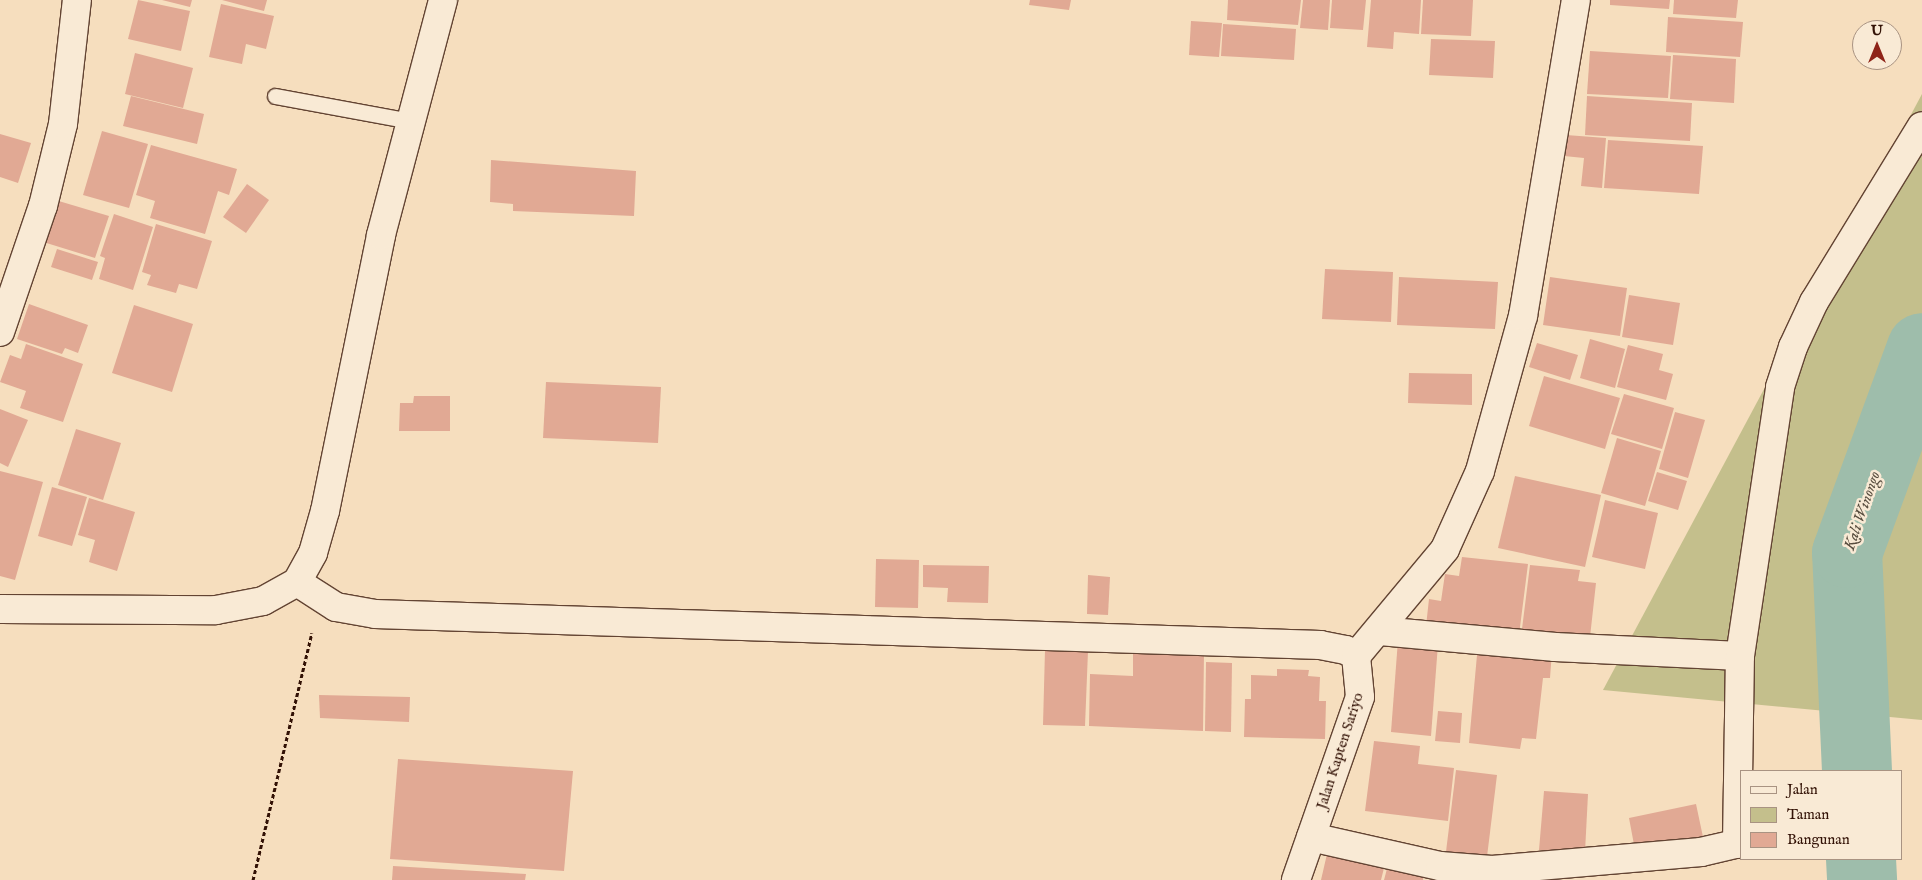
<!DOCTYPE html>
<style>
body{margin:0}
#map{position:relative;width:1922px;height:880px;overflow:hidden;background:#f6debe;font-family:"IM FELL English",serif}
div>[style]{position:absolute}
[style*='--x']{left:calc(var(--x)*1px);top:calc(var(--y)*1px);width:calc(var(--w)*1px);rotate:calc(var(--a)*1deg)}
.green>*{inset:0;background:#c4bf8c}
.river>*{height:70px;margin:-35px;padding:0 35px;transform-origin:35px;border-radius:35px;background:#9ebdab}
.building>*{inset:0;background:#e1a994}
.path>*{height:3px;margin-top:-1.5px;transform-origin:0;background:repeating-linear-gradient(90deg,#321105 0 4px,transparent 0 6.5px)}
.roads{filter:drop-shadow(1px 0 #634433) drop-shadow(-1px 0 #634433) drop-shadow(0 1px #634433) drop-shadow(0 -1px #634433)}
.lane>*{height:15px;margin:-7.5px;padding:0 7.5px;transform-origin:7.5px;border-radius:7.5px;background:#f9ead5}
.street>*{height:28px;margin:-14px;padding:0 14px;transform-origin:14px;border-radius:14px;background:#f9ead5}
span{translate:-50% -50%;white-space:nowrap;text-align:center;line-height:1.15;-webkit-text-stroke:5px #f9ead5;paint-order:stroke}
.street-label{font-size:15px;color:#321105}
.water-label{font-size:16px;color:#584d3f;font-style:italic}
.legend{position:absolute;left:1740px;top:770px;width:162px;height:90px;box-sizing:border-box;background:#f9ead5;border:1px solid #a99382;margin:0;padding:6px 9px;list-style:none;font-size:15px;color:#321105}
.legend li{display:flex;align-items:center;gap:10px;height:25px}
.legend b{width:25px;border:1px solid #a99382}
.north{position:absolute;left:1852px;top:20px;width:50px;height:50px;box-sizing:border-box;background:#f9ead5;border:1px solid #a99382;border-radius:50%;rotate:0deg;font-size:14px;font-weight:700;line-height:20px;text-align:center;color:#321105}
.north::after{content:'';display:block;margin:auto;width:18px;height:22px;background:#8f2418;clip-path:polygon(50% 0,100% 100%,50% 72%,0 100%)}
</style>
<div id="map">
<div class="green">
<div style="clip-path:polygon(1922px 94px,1922px 720px,1603px 690px)"></div>
</div>
<div class="river">
<div style="--x:1857;--y:771;--w:218;--a:-92.6"></div>
<div style="--x:1847;--y:553;--w:218;--a:-69.9"></div>
<div style="--x:1861;--y:859;--w:21;--a:87"></div>
</div>
<div class="building">
<div style="clip-path:polygon(138px 0,190px 11px,181px 51px,128px 39px)"></div>
<div style="clip-path:polygon(162px 0,192px 0,190px 7px)"></div>
<div style="clip-path:polygon(222px 0,267px 0,264px 11px)"></div>
<div style="clip-path:polygon(1030px 0,1071px 0,1069px 10px,1029px 5px)"></div>
<div style="clip-path:polygon(1228px 0,1301px 0,1298px 25px,1227px 20px)"></div>
<div style="clip-path:polygon(1303px 0,1330px 0,1328px 30px,1300px 28px)"></div>
<div style="clip-path:polygon(1332px 0,1366px 0,1363px 30px,1330px 28px)"></div>
<div style="clip-path:polygon(1371px 0,1421px 0,1419px 34px,1394px 32px,1393px 49px,1367px 47px)"></div>
<div style="clip-path:polygon(1423px 0,1473px 0,1471px 36px,1421px 34px)"></div>
<div style="clip-path:polygon(1610px 0,1670px 0,1669px 9px,1610px 5px)"></div>
<div style="clip-path:polygon(1674px 0,1738px 0,1736px 18px,1673px 14px)"></div>
<div style="clip-path:polygon(221px 4px,274px 16px,266px 49px,246px 44px,242px 64px,209px 57px)"></div>
<div style="clip-path:polygon(1668px 17px,1743px 22px,1740px 57px,1666px 52px)"></div>
<div style="clip-path:polygon(1191px 21px,1222px 23px,1219px 57px,1189px 55px)"></div>
<div style="clip-path:polygon(1223px 24px,1296px 29px,1294px 60px,1221px 56px)"></div>
<div style="clip-path:polygon(1431px 39px,1495px 41px,1493px 78px,1429px 75px)"></div>
<div style="clip-path:polygon(1590px 51px,1671px 56px,1668px 98px,1587px 94px)"></div>
<div style="clip-path:polygon(135px 53px,193px 68px,183px 108px,125px 94px)"></div>
<div style="clip-path:polygon(1673px 55px,1736px 59px,1734px 103px,1670px 99px)"></div>
<div style="clip-path:polygon(131px 96px,204px 114px,197px 144px,123px 126px)"></div>
<div style="clip-path:polygon(1587px 96px,1692px 103px,1690px 141px,1585px 135px)"></div>
<div style="clip-path:polygon(102px 131px,148px 144px,129px 208px,83px 195px)"></div>
<div style="clip-path:polygon(0 134px,31px 143px,18px 183px,0 177px)"></div>
<div style="clip-path:polygon(1566px 135px,1606px 138px,1602px 188px,1581px 186px,1584px 158px,1564px 156px)"></div>
<div style="clip-path:polygon(1608px 140px,1703px 146px,1699px 194px,1604px 188px)"></div>
<div style="clip-path:polygon(151px 145px,237px 169px,229px 195px,218px 191px,205px 234px,150px 218px,155px 201px,136px 195px)"></div>
<div style="clip-path:polygon(491px 160px,636px 171px,634px 216px,513px 211px,513px 204px,490px 202px)"></div>
<div style="clip-path:polygon(247px 184px,269px 200px,246px 233px,223px 217px)"></div>
<div style="clip-path:polygon(52px 199px,109px 216px,95px 258px,40px 241px)"></div>
<div style="clip-path:polygon(114px 214px,153px 227px,133px 290px,99px 279px,105px 258px,100px 256px)"></div>
<div style="clip-path:polygon(156px 224px,212px 241px,197px 289px,179px 284px,176px 293px,147px 285px,151px 275px,142px 272px)"></div>
<div style="clip-path:polygon(57px 249px,98px 262px,92px 280px,51px 267px)"></div>
<div style="clip-path:polygon(1325px 269px,1393px 272px,1391px 322px,1322px 319px)"></div>
<div style="clip-path:polygon(1399px 277px,1498px 282px,1495px 329px,1397px 325px)"></div>
<div style="clip-path:polygon(1550px 277px,1627px 288px,1620px 336px,1543px 325px)"></div>
<div style="clip-path:polygon(1629px 295px,1680px 303px,1673px 345px,1622px 337px)"></div>
<div style="clip-path:polygon(29px 304px,88px 325px,78px 353px,65px 348px,62px 354px,17px 339px)"></div>
<div style="clip-path:polygon(134px 305px,193px 324px,172px 392px,112px 373px)"></div>
<div style="clip-path:polygon(1590px 339px,1625px 349px,1615px 388px,1580px 378px)"></div>
<div style="clip-path:polygon(1537px 343px,1578px 355px,1570px 380px,1529px 367px)"></div>
<div style="clip-path:polygon(26px 344px,83px 364px,63px 422px,20px 408px,26px 391px,0 382px,10px 355px,21px 359px)"></div>
<div style="clip-path:polygon(1628px 345px,1663px 354px,1659px 370px,1673px 374px,1666px 400px,1617px 387px)"></div>
<div style="clip-path:polygon(1409px 373px,1472px 374px,1472px 405px,1408px 403px)"></div>
<div style="clip-path:polygon(1544px 376px,1620px 398px,1605px 449px,1529px 426px)"></div>
<div style="clip-path:polygon(546px 382px,661px 387px,658px 443px,543px 438px)"></div>
<div style="clip-path:polygon(1624px 394px,1674px 408px,1662px 449px,1611px 434px)"></div>
<div style="clip-path:polygon(414px 396px,450px 396px,450px 431px,399px 431px,400px 403px,413px 403px)"></div>
<div style="clip-path:polygon(0 409px,28px 420px,8px 467px,0 463px)"></div>
<div style="clip-path:polygon(1675px 412px,1705px 420px,1688px 478px,1659px 469px)"></div>
<div style="clip-path:polygon(76px 429px,121px 443px,103px 500px,58px 485px)"></div>
<div style="clip-path:polygon(1617px 438px,1661px 451px,1645px 506px,1601px 493px)"></div>
<div style="clip-path:polygon(0 471px,43px 482px,15px 580px,0 576px)"></div>
<div style="clip-path:polygon(1657px 472px,1687px 481px,1678px 510px,1648px 501px)"></div>
<div style="clip-path:polygon(1515px 476px,1601px 495px,1585px 567px,1498px 548px)"></div>
<div style="clip-path:polygon(52px 487px,87px 497px,72px 546px,38px 536px)"></div>
<div style="clip-path:polygon(89px 498px,135px 512px,117px 571px,89px 562px,95px 540px,78px 535px)"></div>
<div style="clip-path:polygon(1605px 500px,1658px 513px,1645px 569px,1592px 557px)"></div>
<div style="clip-path:polygon(1462px 557px,1528px 564px,1519px 635px,1426px 626px,1429px 599px,1441px 601px,1445px 574px,1459px 576px)"></div>
<div style="clip-path:polygon(876px 559px,919px 560px,918px 608px,875px 607px)"></div>
<div style="clip-path:polygon(923px 565px,989px 566px,988px 603px,947px 602px,948px 588px,923px 587px)"></div>
<div style="clip-path:polygon(1530px 565px,1580px 570px,1578px 581px,1596px 583px,1590px 637px,1522px 629px)"></div>
<div style="clip-path:polygon(1088px 575px,1110px 577px,1108px 615px,1087px 614px)"></div>
<div style="clip-path:polygon(1398px 640px,1438px 644px,1431px 736px,1391px 732px)"></div>
<div style="clip-path:polygon(1478px 644px,1552px 651px,1550px 678px,1543px 678px,1536px 739px,1522px 738px,1520px 749px,1469px 743px)"></div>
<div style="clip-path:polygon(1045px 650px,1088px 651px,1085px 726px,1043px 725px)"></div>
<div style="clip-path:polygon(1133px 652px,1204px 653px,1203px 731px,1089px 726px,1090px 674px,1133px 676px)"></div>
<div style="clip-path:polygon(1206px 662px,1232px 663px,1231px 732px,1205px 731px)"></div>
<div style="clip-path:polygon(1277px 669px,1309px 670px,1308px 676px,1320px 677px,1319px 701px,1326px 701px,1325px 739px,1244px 737px,1245px 699px,1251px 699px,1251px 675px,1277px 676px)"></div>
<div style="clip-path:polygon(319px 695px,410px 697px,409px 722px,320px 718px)"></div>
<div style="clip-path:polygon(1438px 711px,1462px 713px,1460px 743px,1435px 741px)"></div>
<div style="clip-path:polygon(1374px 741px,1420px 746px,1418px 764px,1454px 768px,1448px 821px,1365px 811px)"></div>
<div style="clip-path:polygon(398px 759px,573px 771px,564px 871px,390px 859px)"></div>
<div style="clip-path:polygon(1456px 770px,1497px 775px,1486px 865px,1445px 860px)"></div>
<div style="clip-path:polygon(1544px 791px,1588px 794px,1585px 852px,1539px 850px)"></div>
<div style="clip-path:polygon(1696px 804px,1703px 837px,1635px 850px,1629px 818px)"></div>
<div style="clip-path:polygon(1327px 854px,1384px 868px,1381px 880px,1321px 880px)"></div>
<div style="clip-path:polygon(1388px 865px,1424px 874px,1423px 880px,1384px 880px)"></div>
<div style="clip-path:polygon(393px 866px,526px 874px,525px 880px,392px 880px)"></div>
</div>
<div class="path">
<div style="--x:253;--y:880;--w:254;--a:-76.6"></div>
</div>
<div class="roads">
<div class="lane">
<div style="--x:275;--y:96;--w:138;--a:10.4"></div>
</div>
<div class="street">
<div style="--x:0;--y:332;--w:133;--a:-71.2"></div>
<div style="--x:43;--y:206;--w:84;--a:-76.3"></div>
<div style="--x:63;--y:124;--w:125;--a:-83.6"></div>
<div style="--x:297;--y:582;--w:46;--a:32.7"></div>
<div style="--x:336;--y:607;--w:40;--a:10"></div>
<div style="--x:375;--y:614;--w:946;--a:1.88"></div>
<div style="--x:1320;--y:645;--w:26;--a:11"></div>
<div style="--x:1346;--y:650;--w:12;--a:31"></div>
<div style="--x:1356;--y:656;--w:41;--a:84.4"></div>
<div style="--x:1360;--y:697;--w:194;--a:109.3"></div>
<div style="--x:0;--y:609;--w:216;--a:0.3"></div>
<div style="--x:216;--y:610;--w:48;--a:-10.8"></div>
<div style="--x:263;--y:601;--w:39;--a:-29"></div>
<div style="--x:297;--y:582;--w:33;--a:-61"></div>
<div style="--x:313;--y:553;--w:44;--a:-74.1"></div>
<div style="--x:325;--y:511;--w:282;--a:-78.5"></div>
<div style="--x:381;--y:235;--w:243;--a:-75.2"></div>
<div style="--x:1380;--y:631;--w:176;--a:5.2"></div>
<div style="--x:1555;--y:647;--w:185;--a:2.8"></div>
<div style="--x:1356;--y:656;--w:139;--a:-50.2"></div>
<div style="--x:1445;--y:549;--w:85;--a:-65.8"></div>
<div style="--x:1480;--y:471;--w:161;--a:-74.5"></div>
<div style="--x:1523;--y:316;--w:320;--a:-80.5"></div>
<div style="--x:1311;--y:837;--w:132;--a:12.7"></div>
<div style="--x:1440;--y:866;--w:52;--a:4.4"></div>
<div style="--x:1492;--y:870;--w:210;--a:-4.9"></div>
<div style="--x:1701;--y:852;--w:37;--a:-13"></div>
<div style="--x:1737;--y:844;--w:188;--a:-89.1"></div>
<div style="--x:1740;--y:656;--w:272;--a:-81.5"></div>
<div style="--x:1780;--y:387;--w:42;--a:-72"></div>
<div style="--x:1793;--y:347;--w:50;--a:-65"></div>
<div style="--x:1814;--y:302;--w:206;--a:-58.5"></div>
</div>
</div>
<div class="street-label">
<span style="left:1340px;top:751px;rotate:-72deg">Jalan Kapten Sariyo</span>
</div>
<div class="water-label">
<span style="left:1863px;top:511px;rotate:-71deg">Kali Winongo</span>
</div>
<ul class="legend">
<li><b style="height:6px;background:#f9ead5"></b>Jalan</li>
<li><b style="height:14px;background:#c4bf8c"></b>Taman</li>
<li><b style="height:14px;background:#e1a994"></b>Bangunan</li>
</ul>
<div class="north">U</div>
</div>
